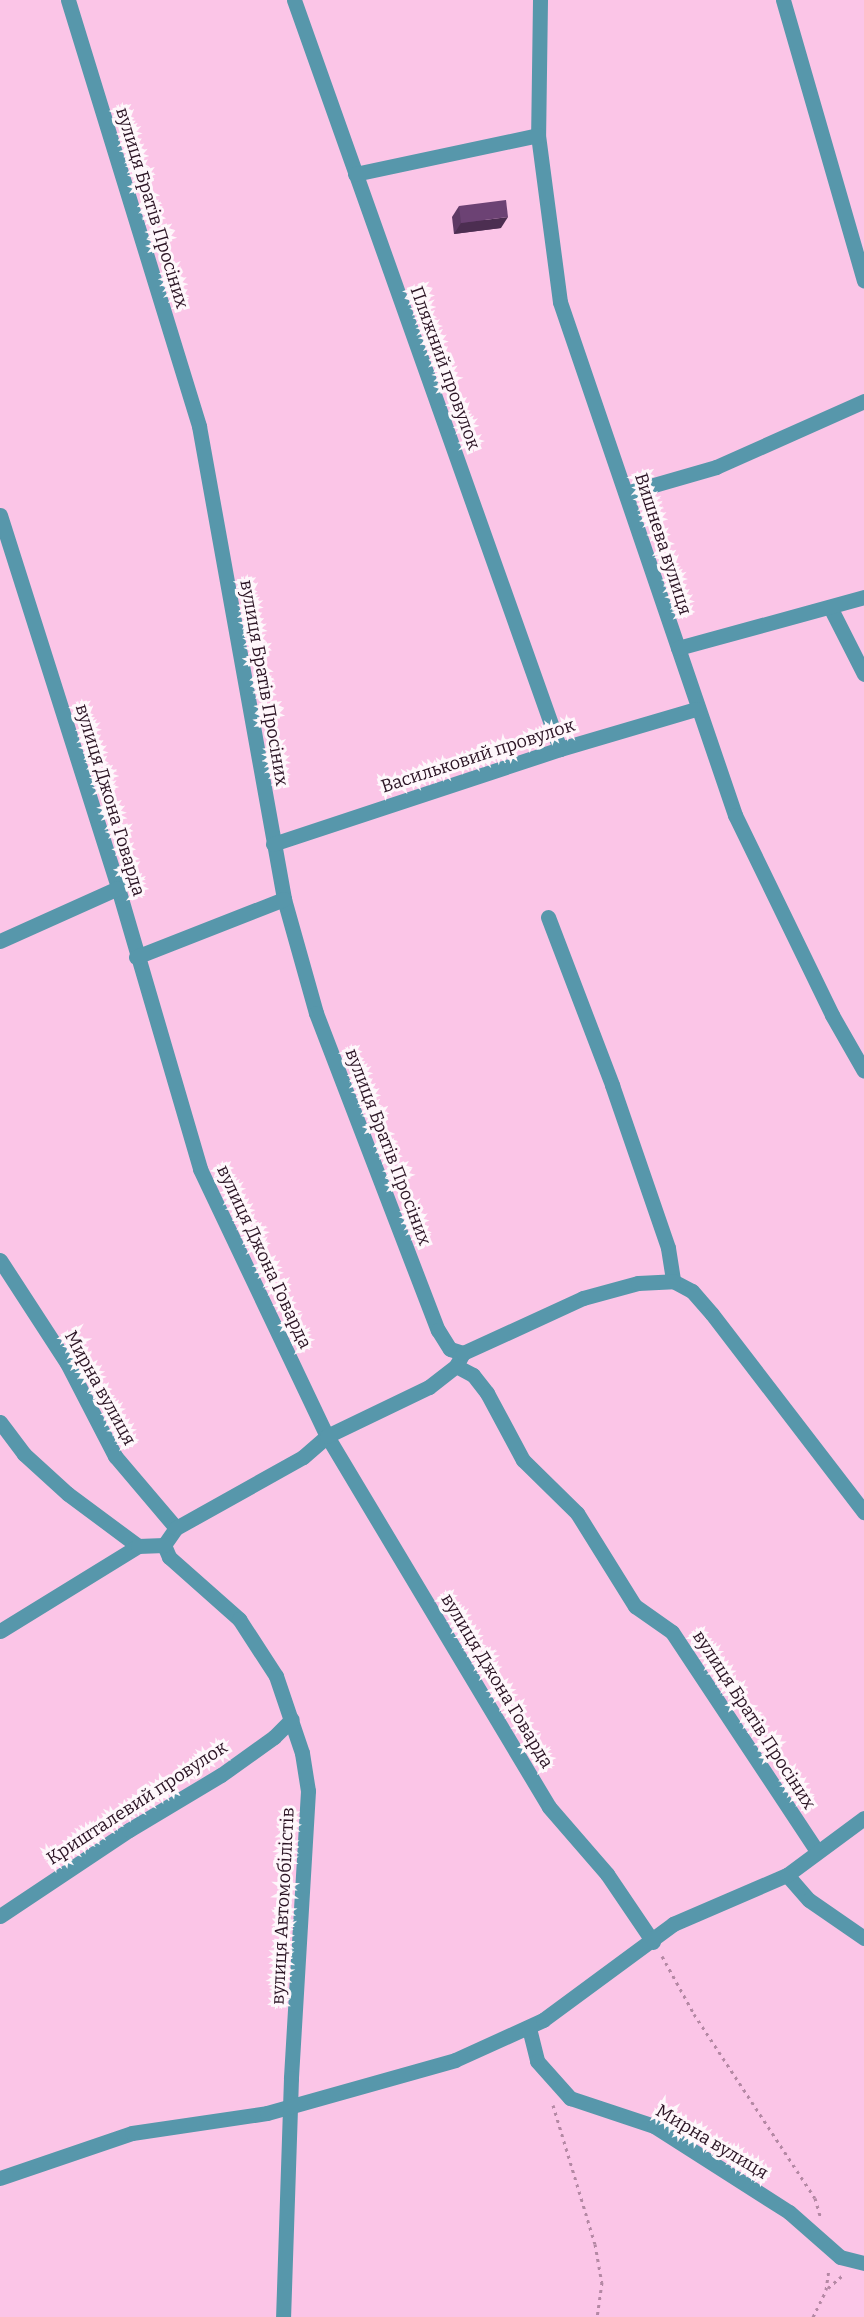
<!DOCTYPE html>
<meta charset="utf-8">
<style>
body{margin:0}
#map{position:relative;width:864px;height:2317px;overflow:hidden;background:#fbc5e7;font-family:Bitter,serif}
div>[style]{position:absolute}
[style*='--x']{left:calc(var(--x)*1px);top:calc(var(--y)*1px);width:calc(var(--w)*1px);rotate:calc(var(--a)*1deg)}
.path>*{height:3px;margin-top:-1.5px;transform-origin:0;background:repeating-linear-gradient(90deg,#b488a4 0 3px,transparent 0 7.5px)}
.street>*{height:15px;margin:-7.5px;padding:0 7.5px;transform-origin:7.5px;border-radius:7.5px;background:#5797ab}
.wall>*{inset:0;background:#5d3964}
.shaded-wall>*{inset:0;background:#4c2e51}
.building>*{inset:0;background:#6c4274}
span{translate:-50% -50%;white-space:nowrap;text-align:center;line-height:1.15;-webkit-text-stroke:6px #fef7fb;paint-order:stroke}
.street-label{font-size:18px;color:#2b1424}
</style>
<div id="map">
<div class="path">
<div style="--x:662;--y:1956;--w:66;--a:61.1"></div>
<div style="--x:694;--y:2014;--w:220;--a:56.7"></div>
<div style="--x:815;--y:2198;--w:19;--a:74"></div>
<div style="--x:553;--y:2105;--w:145;--a:73.2"></div>
<div style="--x:595;--y:2244;--w:39;--a:80"></div>
<div style="--x:602;--y:2282;--w:35;--a:98"></div>
<div style="--x:828;--y:2288;--w:20;--a:-41"></div>
<div style="--x:813;--y:2317;--w:30;--a:-64"></div>
<div style="--x:826;--y:2290;--w:21;--a:-82"></div>
</div>
<div class="street">
<div style="--x:68;--y:0;--w:446;--a:72.9"></div>
<div style="--x:199;--y:426;--w:481;--a:79.8"></div>
<div style="--x:284;--y:899;--w:118;--a:74.3"></div>
<div style="--x:316;--y:1013;--w:340;--a:69"></div>
<div style="--x:438;--y:1330;--w:22;--a:58"></div>
<div style="--x:450;--y:1349;--w:14;--a:17"></div>
<div style="--x:294;--y:0;--w:795;--a:70.45"></div>
<div style="--x:540;--y:0;--w:135;--a:90.8"></div>
<div style="--x:538;--y:135;--w:168;--a:82.5"></div>
<div style="--x:560;--y:302;--w:542;--a:71.16"></div>
<div style="--x:735;--y:815;--w:222;--a:64.1"></div>
<div style="--x:832;--y:1015;--w:64;--a:60.3"></div>
<div style="--x:783;--y:0;--w:292;--a:73.9"></div>
<div style="--x:355;--y:174;--w:187;--a:-12"></div>
<div style="--x:626;--y:493;--w:94;--a:-16.1"></div>
<div style="--x:716;--y:467;--w:162;--a:-24"></div>
<div style="--x:0;--y:515;--w:391;--a:72.4"></div>
<div style="--x:118;--y:888;--w:293;--a:73.7"></div>
<div style="--x:200;--y:1169;--w:296;--a:64.6"></div>
<div style="--x:327;--y:1436;--w:432;--a:59.1"></div>
<div style="--x:549;--y:1807;--w:89;--a:49.1"></div>
<div style="--x:607;--y:1874;--w:82;--a:55.9"></div>
<div style="--x:830;--y:607;--w:75;--a:63.1"></div>
<div style="--x:678;--y:648;--w:193;--a:-15.3"></div>
<div style="--x:273;--y:844;--w:302;--a:-18.3"></div>
<div style="--x:560;--y:749;--w:142;--a:-16.4"></div>
<div style="--x:548;--y:917;--w:180;--a:69.1"></div>
<div style="--x:612;--y:1085;--w:172;--a:71"></div>
<div style="--x:668;--y:1248;--w:33;--a:81"></div>
<div style="--x:0;--y:941;--w:129;--a:-24.2"></div>
<div style="--x:136;--y:957;--w:159;--a:-21.4"></div>
<div style="--x:0;--y:1260;--w:123;--a:57"></div>
<div style="--x:67;--y:1363;--w:105;--a:62.7"></div>
<div style="--x:115;--y:1456;--w:94;--a:49.7"></div>
<div style="--x:673;--y:1281;--w:21;--a:28"></div>
<div style="--x:692;--y:1291;--w:30;--a:49"></div>
<div style="--x:712;--y:1314;--w:250;--a:52.5"></div>
<div style="--x:456;--y:1366;--w:19;--a:28"></div>
<div style="--x:473;--y:1375;--w:23;--a:52"></div>
<div style="--x:487;--y:1393;--w:76;--a:61.8"></div>
<div style="--x:523;--y:1460;--w:76;--a:44.5"></div>
<div style="--x:577;--y:1513;--w:110;--a:58.1"></div>
<div style="--x:635;--y:1606;--w:45;--a:35.1"></div>
<div style="--x:672;--y:1632;--w:263;--a:56.5"></div>
<div style="--x:0;--y:1422;--w:40;--a:53"></div>
<div style="--x:24;--y:1454;--w:59;--a:42.3"></div>
<div style="--x:68;--y:1494;--w:87;--a:36.6"></div>
<div style="--x:164;--y:1545;--w:13;--a:67"></div>
<div style="--x:169;--y:1557;--w:94;--a:41.5"></div>
<div style="--x:239;--y:1619;--w:68;--a:57"></div>
<div style="--x:276;--y:1676;--w:81;--a:71.3"></div>
<div style="--x:302;--y:1753;--w:38;--a:81"></div>
<div style="--x:308;--y:1791;--w:288;--a:93.4"></div>
<div style="--x:291;--y:2078;--w:239;--a:91.9"></div>
<div style="--x:164;--y:1545;--w:21;--a:-55"></div>
<div style="--x:176;--y:1528;--w:145;--a:-29.2"></div>
<div style="--x:303;--y:1457;--w:32;--a:-41"></div>
<div style="--x:327;--y:1436;--w:113;--a:-25.7"></div>
<div style="--x:429;--y:1387;--w:34;--a:-38"></div>
<div style="--x:456;--y:1366;--w:15;--a:-62"></div>
<div style="--x:463;--y:1353;--w:132;--a:-24.6"></div>
<div style="--x:583;--y:1298;--w:57;--a:-15.3"></div>
<div style="--x:638;--y:1283;--w:35;--a:-3"></div>
<div style="--x:0;--y:1631;--w:162;--a:-31.6"></div>
<div style="--x:138;--y:1546;--w:26;--a:-2"></div>
<div style="--x:787;--y:1875;--w:33;--a:49"></div>
<div style="--x:809;--y:1900;--w:67;--a:34.6"></div>
<div style="--x:0;--y:1916;--w:155;--a:-33.7"></div>
<div style="--x:129;--y:1830;--w:107;--a:-30.9"></div>
<div style="--x:221;--y:1775;--w:65;--a:-35.6"></div>
<div style="--x:274;--y:1737;--w:25;--a:-45"></div>
<div style="--x:529;--y:2028;--w:34;--a:76"></div>
<div style="--x:537;--y:2061;--w:50;--a:48.3"></div>
<div style="--x:570;--y:2098;--w:89;--a:18.4"></div>
<div style="--x:654;--y:2126;--w:160;--a:32.5"></div>
<div style="--x:789;--y:2212;--w:68;--a:41.4"></div>
<div style="--x:840;--y:2257;--w:25;--a:14"></div>
<div style="--x:0;--y:2178;--w:139;--a:-18.8"></div>
<div style="--x:132;--y:2133;--w:136;--a:-8.4"></div>
<div style="--x:267;--y:2113;--w:195;--a:-15.7"></div>
<div style="--x:455;--y:2060;--w:97;--a:-24.4"></div>
<div style="--x:543;--y:2020;--w:162;--a:-36.4"></div>
<div style="--x:673;--y:1924;--w:124;--a:-23.3"></div>
<div style="--x:787;--y:1875;--w:96;--a:-36.5"></div>
</div>
<div class="wall">
<div style="clip-path:polygon(459px 206px,501px 228px,454px 234px,452px 217px)"></div>
</div>
<div class="shaded-wall">
<div style="clip-path:polygon(508px 217px,501px 228px,454px 234px,461px 223px)"></div>
</div>
<div class="building">
<div style="clip-path:polygon(506px 200px,508px 217px,461px 223px,459px 206px)"></div>
</div>
<div class="street-label">
<span style="left:152px;top:208px;rotate:73deg">вулиця Братів Просіних</span>
<span style="left:445px;top:368px;rotate:70deg">Пляжний провулок</span>
<span style="left:663px;top:544px;rotate:72deg">Вишнева вулиця</span>
<span style="left:264px;top:683px;rotate:80deg">вулиця Братів Просіних</span>
<span style="left:478px;top:756px;rotate:-18deg">Васильковий провулок</span>
<span style="left:110px;top:800px;rotate:73deg">вулиця Джона Говарда</span>
<span style="left:388px;top:1147px;rotate:69deg">вулиця Братів Просіних</span>
<span style="left:264px;top:1257px;rotate:65deg">вулиця Джона Говарда</span>
<span style="left:100px;top:1388px;rotate:61deg">Мирна вулиця</span>
<span style="left:497px;top:1681px;rotate:59deg">вулиця Джона Говарда</span>
<span style="left:754px;top:1720px;rotate:57deg">вулиця Братів Просіних</span>
<span style="left:137px;top:1803px;rotate:-33deg">Кришталевий провулок</span>
<span style="left:283px;top:1906px;rotate:-87deg">вулиця Автомобілістів</span>
<span style="left:712px;top:2142px;rotate:31deg">Мирна вулиця</span>
</div>
</div>
